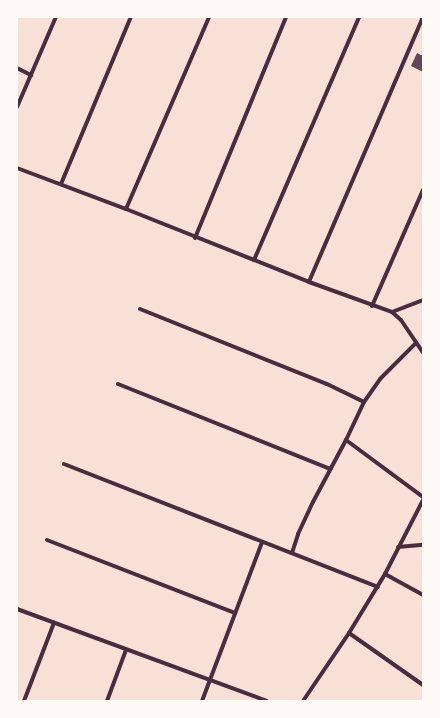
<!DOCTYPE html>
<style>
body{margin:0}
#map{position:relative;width:440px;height:718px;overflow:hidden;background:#f7e1d7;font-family:Roboto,sans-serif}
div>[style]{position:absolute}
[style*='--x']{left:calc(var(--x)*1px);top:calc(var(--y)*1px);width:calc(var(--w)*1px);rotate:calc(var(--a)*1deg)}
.building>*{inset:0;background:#644757}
.minor>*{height:4px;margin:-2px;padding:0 2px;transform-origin:2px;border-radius:2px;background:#4a2c40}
span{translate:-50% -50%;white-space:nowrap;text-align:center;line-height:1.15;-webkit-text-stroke:3px #fffaf5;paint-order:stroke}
.frame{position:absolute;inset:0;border:18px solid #fffaf5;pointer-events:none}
</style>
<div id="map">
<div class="building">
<div style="clip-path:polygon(417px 53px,423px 56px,423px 72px,411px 66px)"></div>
</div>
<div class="minor">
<div style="--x:423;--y:17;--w:288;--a:113.3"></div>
<div style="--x:309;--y:282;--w:88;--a:19.9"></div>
<div style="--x:392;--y:312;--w:12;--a:42"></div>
<div style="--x:401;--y:320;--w:40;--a:56"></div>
<div style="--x:17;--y:68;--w:16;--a:27"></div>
<div style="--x:17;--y:107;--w:98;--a:-66.6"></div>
<div style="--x:17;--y:168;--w:116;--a:20.6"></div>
<div style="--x:126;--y:209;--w:197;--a:21.7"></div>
<div style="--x:61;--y:184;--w:181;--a:-67.3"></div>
<div style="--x:126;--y:209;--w:209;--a:-66.6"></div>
<div style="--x:195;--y:238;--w:239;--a:-67.6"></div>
<div style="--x:254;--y:260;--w:265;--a:-66.6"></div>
<div style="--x:372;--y:306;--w:127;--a:-66.3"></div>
<div style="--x:140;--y:309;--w:201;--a:21.9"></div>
<div style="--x:327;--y:384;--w:41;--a:25.9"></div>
<div style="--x:392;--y:312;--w:33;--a:-21"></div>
<div style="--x:118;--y:384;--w:229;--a:21.8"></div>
<div style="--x:346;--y:440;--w:96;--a:36.5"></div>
<div style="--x:64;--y:464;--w:337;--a:21.4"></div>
<div style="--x:47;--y:540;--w:202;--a:21.2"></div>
<div style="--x:398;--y:547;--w:25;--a:-5"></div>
<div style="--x:292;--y:553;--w:20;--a:-72"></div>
<div style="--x:298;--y:534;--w:35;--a:-65"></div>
<div style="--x:313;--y:502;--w:70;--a:-62"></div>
<div style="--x:346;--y:440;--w:42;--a:-64.7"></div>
<div style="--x:364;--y:402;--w:28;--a:-55"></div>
<div style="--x:380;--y:379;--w:51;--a:-45"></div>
<div style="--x:385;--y:574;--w:83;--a:-62.8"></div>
<div style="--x:17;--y:609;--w:266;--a:20.2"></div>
<div style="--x:349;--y:633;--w:90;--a:35.1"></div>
<div style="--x:24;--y:701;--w:84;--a:-69"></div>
<div style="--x:107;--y:701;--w:54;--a:-69.6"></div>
<div style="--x:202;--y:701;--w:170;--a:-69.3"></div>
<div style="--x:303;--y:701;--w:82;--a:-55.9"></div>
<div style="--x:349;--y:633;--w:69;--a:-58.6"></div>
<div style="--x:385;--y:574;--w:43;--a:28.9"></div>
</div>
<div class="frame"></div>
</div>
